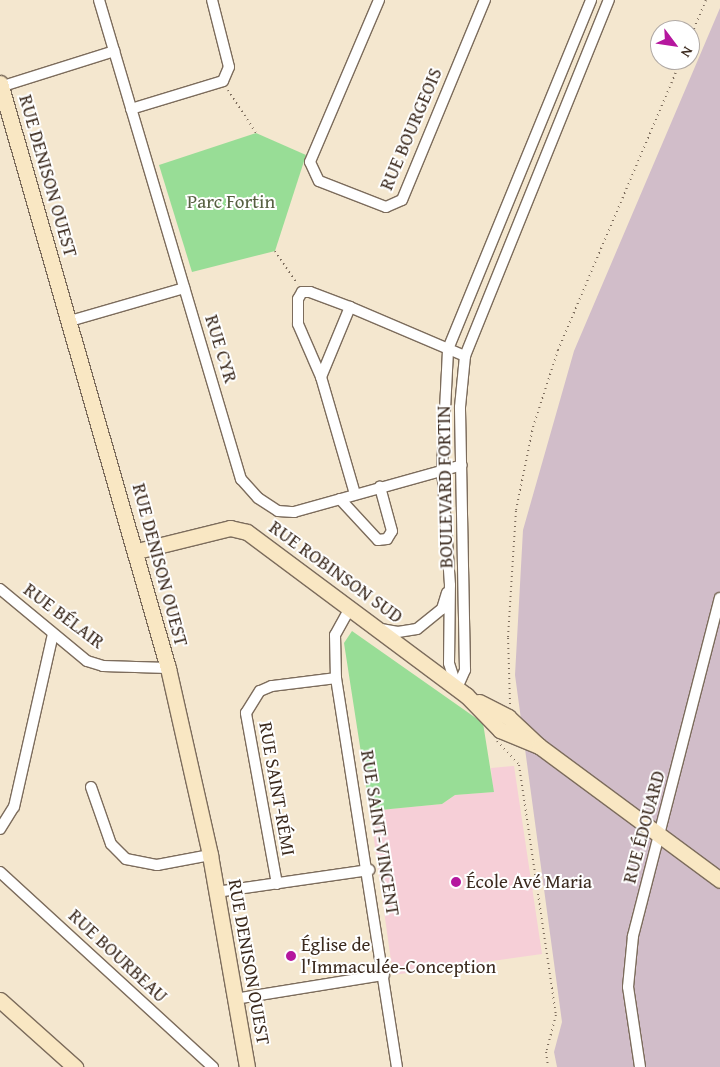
<!DOCTYPE html>
<meta charset="utf-8">
<style>
body{margin:0}
#map{position:relative;width:720px;height:1067px;overflow:hidden;background:#f4e7cf;font-family:"Gentium Book Plus",serif}
div>[style]{position:absolute}
[style*='--x']{left:calc(var(--x)*1px);top:calc(var(--y)*1px);width:calc(var(--w)*1px);rotate:calc(var(--a)*1deg)}
.built>*{inset:0;background:#f6cfd7}
.industrial>*{inset:0;background:#d1bdc9}
.green>*{inset:0;background:#98dd96}
.path>*{height:2px;margin-top:-1px;transform-origin:0;background:repeating-linear-gradient(90deg,#7c6c5c 0 1px,transparent 0 5px)}
.roads{filter:drop-shadow(1px 0 #7c6c5c) drop-shadow(-1px 0 #7c6c5c) drop-shadow(0 1px #7c6c5c) drop-shadow(0 -1px #7c6c5c)}
.street>*{height:10px;margin:-5px;padding:0 5px;transform-origin:5px;border-radius:5px;background:#fff}
.secondary>*{height:15px;margin:-7.5px;padding:0 7.5px;transform-origin:7.5px;border-radius:7.5px;background:#f9e7c3}
.dots>*{width:14px;height:14px;translate:-50% -50%;box-sizing:border-box;border:2px solid #fff;border-radius:50%}
span{translate:-50% -50%;white-space:nowrap;text-align:center;line-height:1.15;-webkit-text-stroke:4px #fff;paint-order:stroke}
.street-label{font-size:19px;color:#3b2a1e}
.park-label{font-size:19px;color:#576042}
.poi-label{font-size:19px;color:#3b2a1e}
.left{translate:0 -50%;text-align:left}
.north{position:absolute;left:650px;top:20px;width:50px;height:50px;box-sizing:border-box;background:#fff;border:1px solid #b1aaa5;border-radius:50%;rotate:121deg;font-size:14px;font-weight:700;line-height:20px;text-align:center;color:#3b2a1e}
.north::after{content:'';display:block;margin:auto;width:18px;height:22px;background:#b5179e;clip-path:polygon(50% 0,100% 100%,50% 72%,0 100%)}
</style>
<div id="map">
<div class="built">
<div style="clip-path:polygon(514px 766px,542px 954px,393px 975px,370px 811px,442px 804px,455px 795px,493px 792px,491px 768px)"></div>
</div>
<div class="industrial">
<div style="clip-path:polygon(720px 8px,720px 1067px,557px 1067px,554px 1052px,562px 1022px,515px 675px,523px 530px,574px 351px)"></div>
</div>
<div class="green">
<div style="clip-path:polygon(256px 133px,306px 155px,275px 251px,192px 272px,159px 165px)"></div>
<div style="clip-path:polygon(352px 631px,483px 723px,494px 792px,455px 795px,442px 804px,370px 811px,344px 643px)"></div>
</div>
<div class="path">
<div style="--x:690;--y:38;--w:41;--a:-67.2"></div>
<div style="--x:228;--y:90;--w:51;--a:56.9"></div>
<div style="--x:275;--y:251;--w:40;--a:56"></div>
<div style="--x:510;--y:704;--w:67;--a:-91.7"></div>
<div style="--x:508;--y:637;--w:127;--a:-86.4"></div>
<div style="--x:516;--y:510;--w:85;--a:-78.4"></div>
<div style="--x:533;--y:427;--w:81;--a:-72"></div>
<div style="--x:558;--y:350;--w:315;--a:-67"></div>
<div style="--x:497;--y:741;--w:33;--a:47"></div>
<div style="--x:519;--y:765;--w:253;--a:81.6"></div>
<div style="--x:556;--y:1015;--w:38;--a:105"></div>
<div style="--x:546;--y:1052;--w:15;--a:82"></div>
</div>
<div class="roads">
<div class="street">
<div style="--x:99;--y:0;--w:500;--a:73.5"></div>
<div style="--x:241;--y:479;--w:25;--a:48"></div>
<div style="--x:258;--y:498;--w:24;--a:33"></div>
<div style="--x:278;--y:511;--w:16;--a:4"></div>
<div style="--x:294;--y:512;--w:174;--a:-15.6"></div>
<div style="--x:379;--y:0;--w:176;--a:113.1"></div>
<div style="--x:310;--y:162;--w:21;--a:65"></div>
<div style="--x:319;--y:181;--w:72;--a:21.2"></div>
<div style="--x:386;--y:207;--w:17;--a:-24"></div>
<div style="--x:402;--y:200;--w:217;--a:-67.5"></div>
<div style="--x:0;--y:87;--w:120;--a:-17.5"></div>
<div style="--x:131;--y:109;--w:96;--a:-16.9"></div>
<div style="--x:223;--y:81;--w:15;--a:-67"></div>
<div style="--x:229;--y:67;--w:69;--a:-104.2"></div>
<div style="--x:70;--y:321;--w:119;--a:-16.1"></div>
<div style="--x:321;--y:377;--w:58;--a:-113.5"></div>
<div style="--x:298;--y:324;--w:25;--a:-90"></div>
<div style="--x:298;--y:299;--w:8;--a:-60"></div>
<div style="--x:302;--y:292;--w:8;--a:0"></div>
<div style="--x:310;--y:292;--w:43;--a:20.6"></div>
<div style="--x:355;--y:494;--w:122;--a:-106.2"></div>
<div style="--x:321;--y:377;--w:76;--a:-67.5"></div>
<div style="--x:350;--y:307;--w:125;--a:23.1"></div>
<div style="--x:340;--y:499;--w:56;--a:47.2"></div>
<div style="--x:378;--y:540;--w:9;--a:-6"></div>
<div style="--x:387;--y:539;--w:9;--a:-58"></div>
<div style="--x:392;--y:531;--w:46;--a:-105.3"></div>
<div style="--x:0;--y:589;--w:113;--a:39.6"></div>
<div style="--x:87;--y:661;--w:17;--a:17"></div>
<div style="--x:103;--y:666;--w:65;--a:1.8"></div>
<div style="--x:350;--y:608;--w:31;--a:119"></div>
<div style="--x:335;--y:635;--w:43;--a:88.7"></div>
<div style="--x:336;--y:678;--w:394;--a:81.1"></div>
<div style="--x:381;--y:629;--w:17;--a:10"></div>
<div style="--x:398;--y:632;--w:19;--a:-9"></div>
<div style="--x:417;--y:629;--w:32;--a:-39"></div>
<div style="--x:442;--y:609;--w:17;--a:-73"></div>
<div style="--x:457;--y:688;--w:20;--a:-66"></div>
<div style="--x:465;--y:670;--w:263;--a:-91.1"></div>
<div style="--x:460;--y:407;--w:51;--a:-84.4"></div>
<div style="--x:465;--y:356;--w:384;--a:-68"></div>
<div style="--x:457;--y:688;--w:26;--a:-108"></div>
<div style="--x:449;--y:663;--w:78;--a:-89.3"></div>
<div style="--x:450;--y:585;--w:116;--a:-93.9"></div>
<div style="--x:442;--y:469;--w:120;--a:-87.1"></div>
<div style="--x:448;--y:349;--w:377;--a:-67.7"></div>
<div style="--x:91;--y:787;--w:60;--a:70.7"></div>
<div style="--x:111;--y:844;--w:21;--a:45"></div>
<div style="--x:126;--y:859;--w:32;--a:11"></div>
<div style="--x:157;--y:865;--w:54;--a:-10.7"></div>
<div style="--x:0;--y:829;--w:26;--a:-58"></div>
<div style="--x:14;--y:807;--w:177;--a:-77.3"></div>
<div style="--x:0;--y:872;--w:289;--a:42.5"></div>
<div style="--x:277;--y:884;--w:174;--a:-100.3"></div>
<div style="--x:246;--y:713;--w:26;--a:-58"></div>
<div style="--x:260;--y:691;--w:13;--a:-23"></div>
<div style="--x:272;--y:686;--w:64;--a:-7.1"></div>
<div style="--x:216;--y:892;--w:155;--a:-8.2"></div>
<div style="--x:235;--y:999;--w:151;--a:-9.2"></div>
<div style="--x:640;--y:1067;--w:81;--a:-98.5"></div>
<div style="--x:628;--y:987;--w:51;--a:-84.4"></div>
<div style="--x:633;--y:936;--w:349;--a:-75.6"></div>
</div>
<div class="secondary">
<div style="--x:0;--y:83;--w:609;--a:73.98"></div>
<div style="--x:168;--y:668;--w:192;--a:77.3"></div>
<div style="--x:210;--y:855;--w:215;--a:80.1"></div>
<div style="--x:137;--y:551;--w:96;--a:-13.9"></div>
<div style="--x:230;--y:528;--w:17;--a:13"></div>
<div style="--x:247;--y:532;--w:273;--a:36.7"></div>
<div style="--x:466;--y:695;--w:49;--a:45.8"></div>
<div style="--x:500;--y:730;--w:42;--a:22.3"></div>
<div style="--x:479;--y:702;--w:33;--a:27"></div>
<div style="--x:508;--y:717;--w:42;--a:43.1"></div>
<div style="--x:539;--y:746;--w:225;--a:36.5"></div>
<div style="--x:0;--y:1000;--w:101;--a:41.8"></div>
</div>
</div>
<div class="dots">
<div style="left:456px;top:882px;background:#b5179e"></div>
<div style="left:291px;top:956px;background:#b5179e"></div>
</div>
<div class="street-label">
<span style="left:411px;top:129px;rotate:-67deg">RUE BOURGEOIS</span>
<span style="left:48px;top:176px;rotate:74deg">RUE DENISON OUEST</span>
<span style="left:221px;top:349px;rotate:73deg">RUE CYR</span>
<span style="left:445px;top:487px;rotate:-91deg">BOULEVARD FORTIN</span>
<span style="left:160px;top:565px;rotate:75deg">RUE DENISON OUEST</span>
<span style="left:336px;top:572px;rotate:36deg">RUE ROBINSON SUD</span>
<span style="left:64px;top:616px;rotate:37deg">RUE BÉLAIR</span>
<span style="left:277px;top:789px;rotate:80deg">RUE SAINT-RÉMI</span>
<span style="left:644px;top:827px;rotate:-75deg">RUE ÉDOUARD</span>
<span style="left:380px;top:833px;rotate:81deg">RUE SAINT-VINCENT</span>
<span style="left:118px;top:956px;rotate:43deg">RUE BOURBEAU</span>
<span style="left:249px;top:962px;rotate:80deg">RUE DENISON OUEST</span>
</div>
<div class="park-label">
<span style="left:231px;top:202px">Parc Fortin</span>
</div>
<div class="poi-label">
<span class="left" style="left:466px;top:882px">École Avé Maria</span>
<span class="left" style="left:301px;top:956px">Église de<br>l'Immaculée-Conception</span>
</div>
<div class="north">N</div>
</div>
